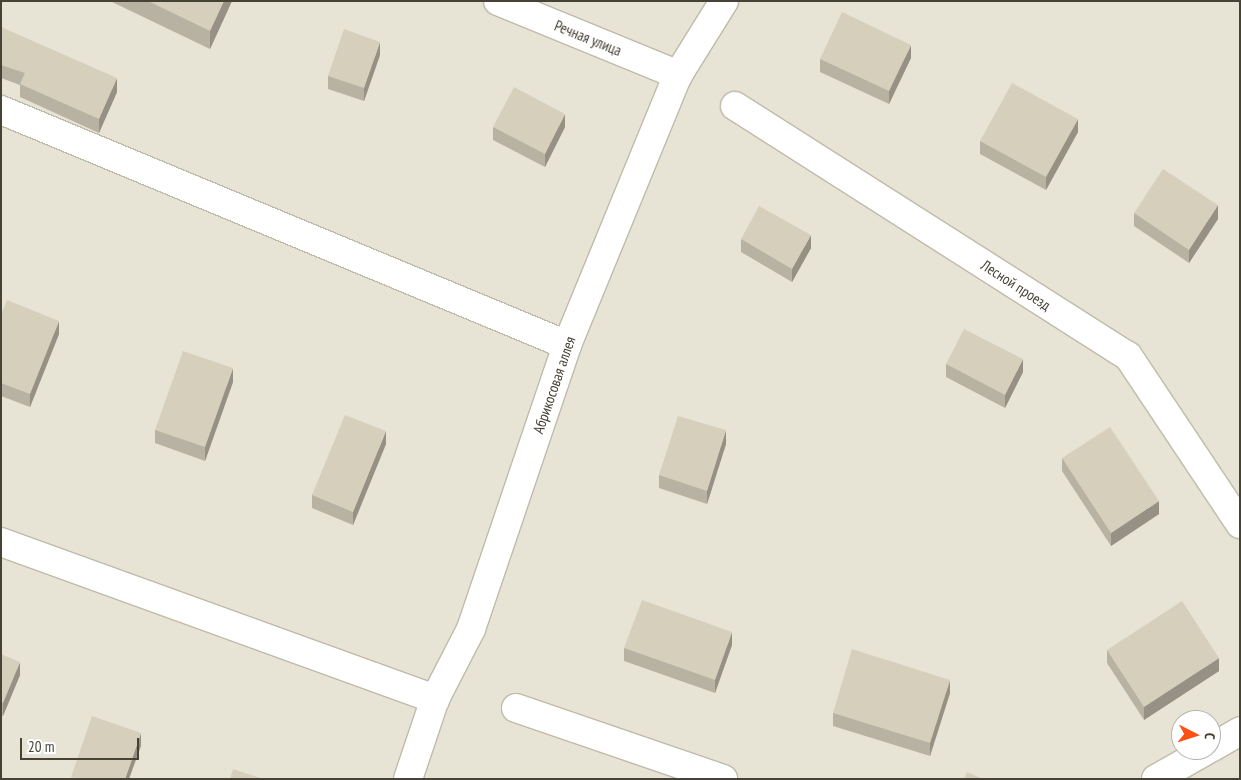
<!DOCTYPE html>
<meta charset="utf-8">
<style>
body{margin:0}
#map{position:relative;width:1241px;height:780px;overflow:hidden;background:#f4f1e7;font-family:"PT Sans Narrow",sans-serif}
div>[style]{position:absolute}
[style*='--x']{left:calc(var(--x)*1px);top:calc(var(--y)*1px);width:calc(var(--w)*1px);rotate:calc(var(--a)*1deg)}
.residential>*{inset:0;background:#e8e4d5}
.roads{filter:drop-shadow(1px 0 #c0baa9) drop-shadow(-1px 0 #c0baa9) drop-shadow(0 1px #c0baa9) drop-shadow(0 -1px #c0baa9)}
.minor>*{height:28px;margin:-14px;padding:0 14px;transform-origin:14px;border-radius:14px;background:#fff}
.wall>*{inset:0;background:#b8b2a2}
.shaded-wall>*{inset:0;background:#969184}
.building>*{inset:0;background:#d6cfbc}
span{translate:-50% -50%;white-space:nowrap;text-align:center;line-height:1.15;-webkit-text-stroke:5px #fff;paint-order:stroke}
.street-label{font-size:15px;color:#474236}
.frame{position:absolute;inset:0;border:2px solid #474236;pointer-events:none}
.north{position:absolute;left:1171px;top:710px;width:50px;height:50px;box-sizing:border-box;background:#fff;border:1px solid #b5b3af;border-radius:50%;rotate:95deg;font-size:14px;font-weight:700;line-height:20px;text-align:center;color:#474236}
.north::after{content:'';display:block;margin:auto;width:18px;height:22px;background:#ff4f13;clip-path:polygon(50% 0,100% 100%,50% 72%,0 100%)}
.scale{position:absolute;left:20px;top:738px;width:119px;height:22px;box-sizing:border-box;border:2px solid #474236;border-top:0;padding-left:6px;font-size:15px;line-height:18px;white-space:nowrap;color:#474236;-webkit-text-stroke:4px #fff;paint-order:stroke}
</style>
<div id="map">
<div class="residential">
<div style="clip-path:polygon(evenodd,1px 1px,1240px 1px,1240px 779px,1px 779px,1px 1px,1181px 720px,1211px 720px,1211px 750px,1181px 750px,1181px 720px)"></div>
</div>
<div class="roads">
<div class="minor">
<div style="--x:498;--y:1;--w:195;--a:22.3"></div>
<div style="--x:735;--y:106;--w:466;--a:32.5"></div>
<div style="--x:1128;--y:356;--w:202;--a:56.3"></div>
<div style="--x:1;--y:110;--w:613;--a:22.55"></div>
<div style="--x:1;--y:542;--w:462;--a:19.9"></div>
<div style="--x:516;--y:708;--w:219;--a:18.9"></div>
<div style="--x:1211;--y:748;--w:34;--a:-30"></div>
<div style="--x:408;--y:779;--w:84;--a:-71.4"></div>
<div style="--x:435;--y:699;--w:79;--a:-62.8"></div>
<div style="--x:471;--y:629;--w:300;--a:-71.3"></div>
<div style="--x:567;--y:345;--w:292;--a:-67.7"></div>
<div style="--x:678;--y:75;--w:87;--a:-58.1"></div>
<div style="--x:1156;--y:779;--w:59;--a:-29.6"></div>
</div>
</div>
<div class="wall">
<div style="clip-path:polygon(110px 1px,232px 1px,210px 49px)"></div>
<div style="clip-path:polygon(1px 27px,117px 92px,99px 133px,20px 97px,20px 85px,1px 78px)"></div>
<div style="clip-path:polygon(380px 55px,364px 101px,328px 89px,328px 76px)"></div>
<div style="clip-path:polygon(911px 58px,889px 104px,820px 72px,820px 59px)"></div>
<div style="clip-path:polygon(493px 127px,565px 127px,545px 167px,493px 140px)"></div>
<div style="clip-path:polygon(1078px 132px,1046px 190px,980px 154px,980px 141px)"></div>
<div style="clip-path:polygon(1134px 213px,1218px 219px,1189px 263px,1134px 226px)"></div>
<div style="clip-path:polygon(741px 239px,811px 248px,792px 282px,741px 252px)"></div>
<div style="clip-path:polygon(1px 315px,59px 334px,30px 407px,1px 396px)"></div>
<div style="clip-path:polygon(946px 364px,1023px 372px,1005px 408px,946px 377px)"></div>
<div style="clip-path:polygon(233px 382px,205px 461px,155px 443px,155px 430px)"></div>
<div style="clip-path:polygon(386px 444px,353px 525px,312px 508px,312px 495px)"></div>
<div style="clip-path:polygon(726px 444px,707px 504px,659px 488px,659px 475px)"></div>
<div style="clip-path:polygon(1062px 458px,1159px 514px,1111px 546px,1062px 471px)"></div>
<div style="clip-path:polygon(732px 645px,715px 693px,624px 661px,624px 648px)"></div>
<div style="clip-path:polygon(1107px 650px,1219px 671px,1144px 720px,1107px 663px)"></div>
<div style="clip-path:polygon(1px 654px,20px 675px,3px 716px,1px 715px)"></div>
<div style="clip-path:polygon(950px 693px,930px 756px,833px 726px,833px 713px)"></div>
</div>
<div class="shaded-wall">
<div style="clip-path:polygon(224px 1px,232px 1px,210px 49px,210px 31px)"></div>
<div style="clip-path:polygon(380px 42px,380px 55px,364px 101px,364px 88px)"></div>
<div style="clip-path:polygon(911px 45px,911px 58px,889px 104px,889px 91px)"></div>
<div style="clip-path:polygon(117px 78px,117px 92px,99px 133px,99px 119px)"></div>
<div style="clip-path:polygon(565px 114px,565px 127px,545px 167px,545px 154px)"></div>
<div style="clip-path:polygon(1078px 119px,1078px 132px,1046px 190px,1046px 177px)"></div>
<div style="clip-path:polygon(1218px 205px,1218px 219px,1189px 263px,1189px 250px)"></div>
<div style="clip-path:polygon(811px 235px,811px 248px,792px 282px,792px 269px)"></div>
<div style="clip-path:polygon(59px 321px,59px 334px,30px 407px,30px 394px)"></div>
<div style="clip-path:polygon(1023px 359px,1023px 372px,1005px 408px,1005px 395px)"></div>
<div style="clip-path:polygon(233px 368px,233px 382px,205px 461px,205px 447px)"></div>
<div style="clip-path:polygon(726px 430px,726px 444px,707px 504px,707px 491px)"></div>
<div style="clip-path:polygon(386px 431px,386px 444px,353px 525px,353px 512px)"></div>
<div style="clip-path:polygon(1159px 501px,1159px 514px,1111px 546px,1111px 533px)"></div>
<div style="clip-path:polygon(732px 632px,732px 645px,715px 693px,715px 680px)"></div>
<div style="clip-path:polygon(1219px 658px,1219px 671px,1144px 720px,1144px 707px)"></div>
<div style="clip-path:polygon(20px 662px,20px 675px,3px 716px,3px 703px)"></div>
<div style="clip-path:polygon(950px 680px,950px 693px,930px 756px,930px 743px)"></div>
<div style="clip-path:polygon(141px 733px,141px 746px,129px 779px,125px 779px)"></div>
</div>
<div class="building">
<div style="clip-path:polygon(148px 1px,224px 1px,210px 31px)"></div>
<div style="clip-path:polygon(842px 12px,911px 45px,889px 91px,820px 59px)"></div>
<div style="clip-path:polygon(1px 27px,117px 78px,99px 119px,20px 84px,25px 73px,1px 65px)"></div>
<div style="clip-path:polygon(344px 29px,380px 42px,364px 88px,328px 76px)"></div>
<div style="clip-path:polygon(1012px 83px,1078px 119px,1046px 177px,980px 141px)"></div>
<div style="clip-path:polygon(514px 87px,565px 114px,545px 154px,493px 127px)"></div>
<div style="clip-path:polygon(1163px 169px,1218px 205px,1189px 250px,1134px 213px)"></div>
<div style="clip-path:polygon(759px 206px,811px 235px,792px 269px,741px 239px)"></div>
<div style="clip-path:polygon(7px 300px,59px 321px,30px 394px,1px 383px,1px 315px)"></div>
<div style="clip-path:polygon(964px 329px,1023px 359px,1005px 395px,946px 364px)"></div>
<div style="clip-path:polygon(183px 351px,233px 368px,205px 447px,155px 430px)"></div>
<div style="clip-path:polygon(345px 415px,386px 431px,353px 512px,312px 495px)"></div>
<div style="clip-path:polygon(678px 416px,726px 430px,707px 491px,659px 475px)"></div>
<div style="clip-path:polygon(1110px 427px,1159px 501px,1111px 533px,1062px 458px)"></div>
<div style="clip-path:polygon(642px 600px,732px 632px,715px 680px,624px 648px)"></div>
<div style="clip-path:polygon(1182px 601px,1219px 658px,1144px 707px,1107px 650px)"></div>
<div style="clip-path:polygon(852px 649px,950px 680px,930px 743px,833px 713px)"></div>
<div style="clip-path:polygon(1px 654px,20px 662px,3px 703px,1px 702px)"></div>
<div style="clip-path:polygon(92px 716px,141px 733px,125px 779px,77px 779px,71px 777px)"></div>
<div style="clip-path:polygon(233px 769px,263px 779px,230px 779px)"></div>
<div style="clip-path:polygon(967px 772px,983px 779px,964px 779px)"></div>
</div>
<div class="street-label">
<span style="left:588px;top:38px;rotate:22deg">Речная улица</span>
<span style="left:1016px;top:285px;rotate:33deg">Лесной проезд</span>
<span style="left:554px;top:385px;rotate:-71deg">Абрикосовая аллея</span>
</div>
<div class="frame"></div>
<div class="north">С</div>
<div class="scale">20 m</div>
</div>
